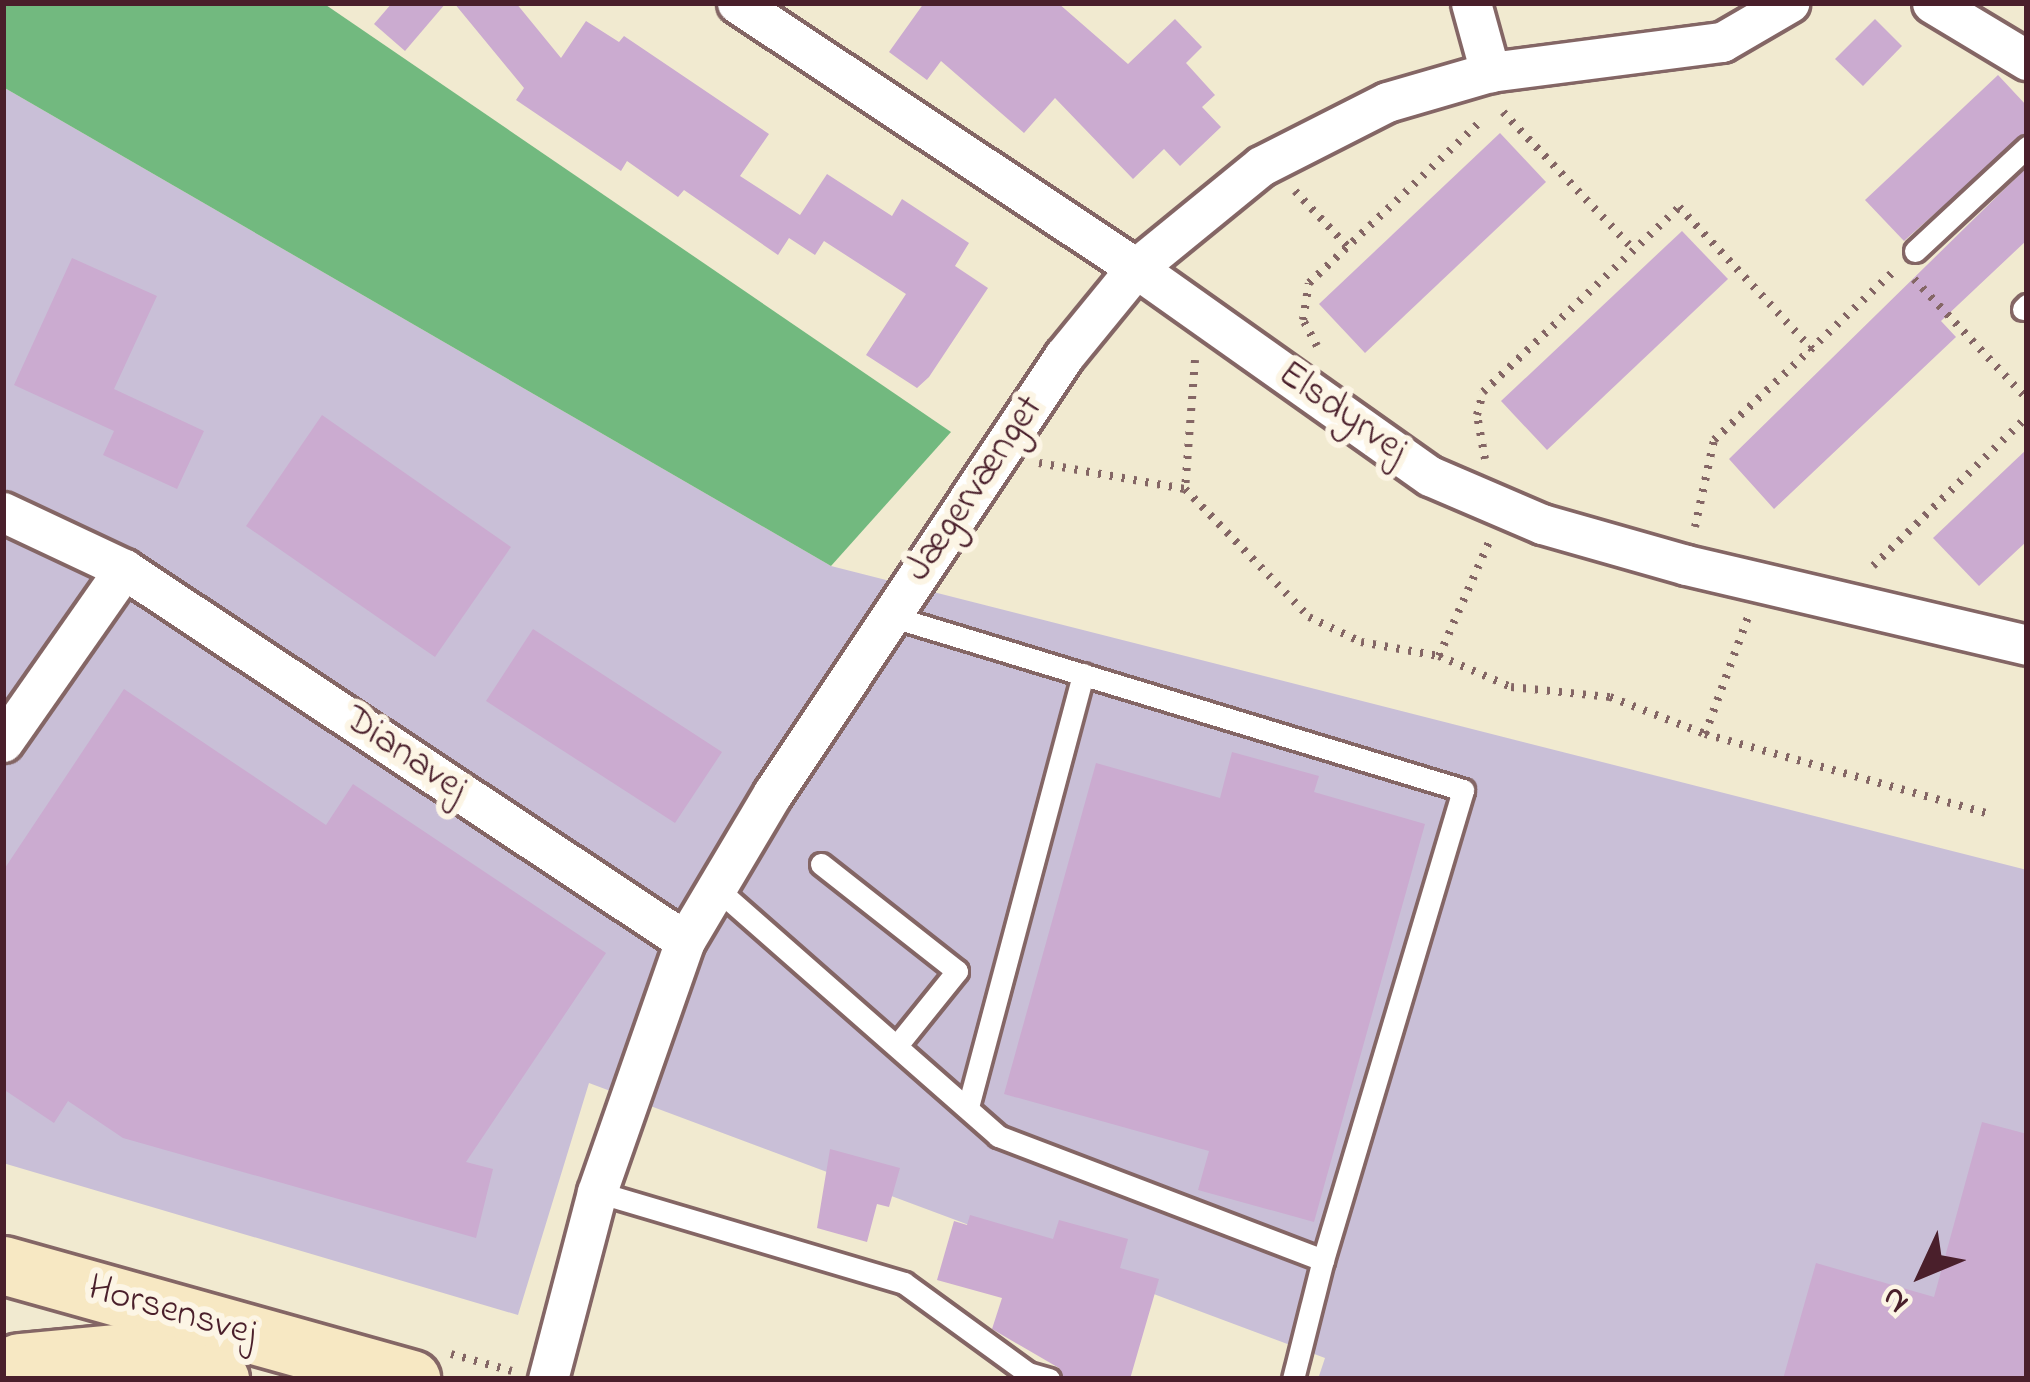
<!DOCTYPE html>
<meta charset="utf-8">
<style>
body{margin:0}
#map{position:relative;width:2030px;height:1382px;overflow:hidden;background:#f1ead0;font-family:"Indie Flower",sans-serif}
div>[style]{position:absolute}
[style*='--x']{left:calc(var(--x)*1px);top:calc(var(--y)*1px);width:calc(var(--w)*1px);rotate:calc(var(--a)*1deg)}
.industrial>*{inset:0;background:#c9bfd7}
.forest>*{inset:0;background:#72b97f}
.building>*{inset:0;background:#cbabd0}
.path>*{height:8px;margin-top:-4px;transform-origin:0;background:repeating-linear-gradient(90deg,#846665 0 3px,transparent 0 12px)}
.roads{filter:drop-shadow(3px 0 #846665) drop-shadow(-3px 0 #846665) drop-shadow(0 3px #846665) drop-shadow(0 -3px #846665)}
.lane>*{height:21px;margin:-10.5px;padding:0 10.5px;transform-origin:10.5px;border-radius:10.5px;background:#fff}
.street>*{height:39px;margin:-19.5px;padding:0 19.5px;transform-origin:19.5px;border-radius:19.5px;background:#fff}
.secondary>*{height:57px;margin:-28.5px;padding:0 28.5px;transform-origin:28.5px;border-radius:28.5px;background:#f7e8c3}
span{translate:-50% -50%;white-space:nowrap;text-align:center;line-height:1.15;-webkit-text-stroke:12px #fcf5e5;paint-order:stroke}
.street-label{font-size:39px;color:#4a1f2b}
.frame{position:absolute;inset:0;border:6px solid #4a1f2b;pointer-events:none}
.north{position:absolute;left:1862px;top:1214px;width:120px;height:120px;-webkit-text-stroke:9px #fcf5e5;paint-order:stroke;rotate:226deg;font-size:33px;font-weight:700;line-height:48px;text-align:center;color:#4a1f2b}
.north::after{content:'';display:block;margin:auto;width:42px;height:54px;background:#4a1f2b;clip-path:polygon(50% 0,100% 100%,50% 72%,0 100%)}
</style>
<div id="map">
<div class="industrial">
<div style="clip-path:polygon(3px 87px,831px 566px,2027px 870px,2027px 1379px,1318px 1379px,1325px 1358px,589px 1083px,518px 1315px,3px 1163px)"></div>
</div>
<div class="forest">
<div style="clip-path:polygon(3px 3px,323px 3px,951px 432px,831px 566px,3px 87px)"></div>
</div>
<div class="building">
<div style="clip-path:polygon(392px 3px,446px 3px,405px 51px,374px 24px)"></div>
<div style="clip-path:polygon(454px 3px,516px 3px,561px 58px,586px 21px,619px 42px,624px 36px,769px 134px,740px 176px,800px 215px,827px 174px,892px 216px,902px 199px,969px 243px,955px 266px,988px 288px,929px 377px,917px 388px,866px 355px,906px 294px,824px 241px,815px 255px,789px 238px,778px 255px,684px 190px,678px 197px,627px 161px,621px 171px,516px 100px,524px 88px)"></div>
<div style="clip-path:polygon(924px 3px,1058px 3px,1128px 64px,1175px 19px,1202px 47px,1186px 63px,1215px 95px,1202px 107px,1221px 127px,1180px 166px,1164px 149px,1133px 179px,1055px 98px,1024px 133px,941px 61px,927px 80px,889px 52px)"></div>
<div style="clip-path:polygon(1875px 19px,1902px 46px,1863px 86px,1835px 59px)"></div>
<div style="clip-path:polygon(1998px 75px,2027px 106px,2027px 132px,1904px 241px,1865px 200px)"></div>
<div style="clip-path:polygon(1500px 133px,1546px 182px,1365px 353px,1319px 304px)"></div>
<div style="clip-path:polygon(2027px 167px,2027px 240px,1941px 321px,1956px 337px,1774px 509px,1729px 459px)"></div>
<div style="clip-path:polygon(1682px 231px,1728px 279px,1547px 450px,1501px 401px)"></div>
<div style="clip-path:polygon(72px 258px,157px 296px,114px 389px,204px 431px,177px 489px,103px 455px,114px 431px,14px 385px)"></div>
<div style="clip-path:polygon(322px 415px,511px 547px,435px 657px,246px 526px)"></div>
<div style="clip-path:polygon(2027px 449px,2027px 541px,1979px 586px,1933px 538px)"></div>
<div style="clip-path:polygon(533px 629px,722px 752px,675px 823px,486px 701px)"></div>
<div style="clip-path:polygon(124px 689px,326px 825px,353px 784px,606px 953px,466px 1162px,493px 1169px,476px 1238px,123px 1138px,68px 1101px,54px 1123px,3px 1089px,3px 871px)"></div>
<div style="clip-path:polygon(1232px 752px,1319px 776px,1314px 792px,1425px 824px,1314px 1222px,1198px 1190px,1209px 1151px,1004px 1094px,1096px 763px,1220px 798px)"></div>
<div style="clip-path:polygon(1982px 1122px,2027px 1134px,2027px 1379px,1783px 1379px,1816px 1263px,1934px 1297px)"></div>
<div style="clip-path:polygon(830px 1149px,900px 1168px,889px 1207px,877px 1204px,867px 1242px,817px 1228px)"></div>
<div style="clip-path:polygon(970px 1215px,1053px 1239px,1059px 1220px,1128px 1239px,1120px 1268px,1159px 1279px,1130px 1379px,1064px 1379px,1059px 1368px,992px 1329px,1002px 1298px,937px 1280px,954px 1221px,967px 1225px)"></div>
</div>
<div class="path">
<div style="--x:1503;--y:112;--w:190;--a:46.5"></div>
<div style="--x:1295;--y:191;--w:76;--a:46.6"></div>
<div style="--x:1914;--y:279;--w:165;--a:46.7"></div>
<div style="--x:1317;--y:346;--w:30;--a:-118"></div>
<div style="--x:1303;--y:320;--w:37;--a:-81"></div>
<div style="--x:1309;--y:283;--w:239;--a:-43.3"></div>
<div style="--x:1195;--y:360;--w:129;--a:94.4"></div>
<div style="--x:1185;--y:489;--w:178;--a:45.9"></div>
<div style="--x:1309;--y:617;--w:58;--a:25.7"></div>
<div style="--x:1361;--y:642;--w:79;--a:10.2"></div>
<div style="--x:1439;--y:656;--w:78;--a:23.3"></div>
<div style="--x:1511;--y:687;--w:100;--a:5.8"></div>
<div style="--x:1610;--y:697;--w:102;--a:21.3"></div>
<div style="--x:1705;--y:734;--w:299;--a:15.7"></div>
<div style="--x:1485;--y:459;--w:45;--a:-100.3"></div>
<div style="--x:1477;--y:415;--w:24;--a:-75"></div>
<div style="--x:1483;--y:392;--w:270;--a:-43.3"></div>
<div style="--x:1679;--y:207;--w:195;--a:46.9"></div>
<div style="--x:1039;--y:463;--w:148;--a:10.1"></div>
<div style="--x:1695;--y:527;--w:89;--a:-77.7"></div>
<div style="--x:1714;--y:440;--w:244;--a:-43.2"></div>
<div style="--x:1873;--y:566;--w:214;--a:-44.1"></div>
<div style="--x:1439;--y:656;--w:124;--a:-66.3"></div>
<div style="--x:1705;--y:734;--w:125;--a:-69.8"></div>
<div style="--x:451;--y:1354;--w:63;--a:15.6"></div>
</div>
<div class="roads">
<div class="lane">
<div style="--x:1915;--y:251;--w:153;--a:-42.9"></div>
<div style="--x:2023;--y:309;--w:6;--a:-45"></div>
<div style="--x:821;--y:864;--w:173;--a:38.2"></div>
<div style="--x:957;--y:971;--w:92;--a:128.9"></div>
<div style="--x:716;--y:888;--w:376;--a:41.3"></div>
<div style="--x:998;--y:1136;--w:348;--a:20.9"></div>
<div style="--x:1323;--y:1260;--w:490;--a:-73.4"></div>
<div style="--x:1463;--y:790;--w:599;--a:-163.11"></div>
<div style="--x:968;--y:1107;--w:448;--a:-75.1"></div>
<div style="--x:597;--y:1192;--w:320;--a:16.5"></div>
<div style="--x:904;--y:1283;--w:153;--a:36"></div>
<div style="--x:1028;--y:1373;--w:22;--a:16"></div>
<div style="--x:1293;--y:1379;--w:123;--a:-75.9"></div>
</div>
<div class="street">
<div style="--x:737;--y:3;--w:479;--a:33.6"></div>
<div style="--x:1136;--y:268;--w:360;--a:35.3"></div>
<div style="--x:1430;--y:476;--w:122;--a:23.2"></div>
<div style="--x:1542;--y:524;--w:150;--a:15.9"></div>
<div style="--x:1686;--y:565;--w:350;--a:13.2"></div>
<div style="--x:1471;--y:3;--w:72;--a:74.6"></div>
<div style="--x:1932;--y:3;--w:111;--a:31"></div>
<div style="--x:3;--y:512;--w:134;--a:25.2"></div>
<div style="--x:124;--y:569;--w:673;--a:33.55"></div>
<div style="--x:3;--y:742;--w:211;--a:-55"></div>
<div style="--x:548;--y:1379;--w:193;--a:-75.3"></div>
<div style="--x:597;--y:1192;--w:266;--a:-70.7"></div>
<div style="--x:685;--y:941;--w:172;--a:-59.3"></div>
<div style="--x:773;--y:793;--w:525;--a:-56.34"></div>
<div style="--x:1064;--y:356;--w:114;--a:-50.7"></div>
<div style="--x:1136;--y:268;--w:161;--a:-39.2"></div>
<div style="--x:1261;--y:166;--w:141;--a:-26.9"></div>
<div style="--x:1387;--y:102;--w:107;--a:-16.2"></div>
<div style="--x:1490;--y:72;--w:234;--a:-7.4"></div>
<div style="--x:1722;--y:42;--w:78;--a:-30.2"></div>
</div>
<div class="secondary">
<div style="--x:3;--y:1265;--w:424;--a:15.6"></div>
<div style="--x:19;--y:1362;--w:106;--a:-5.4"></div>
<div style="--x:125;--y:1352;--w:99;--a:15.9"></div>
</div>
</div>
<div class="street-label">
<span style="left:1342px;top:413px;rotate:35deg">Elsdyrvej</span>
<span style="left:975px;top:489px;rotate:-56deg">Jægervænget</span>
<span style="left:405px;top:755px;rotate:34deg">Dianavej</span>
<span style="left:172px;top:1312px;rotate:16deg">Horsensvej</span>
</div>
<div class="frame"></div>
<div class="north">N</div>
</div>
